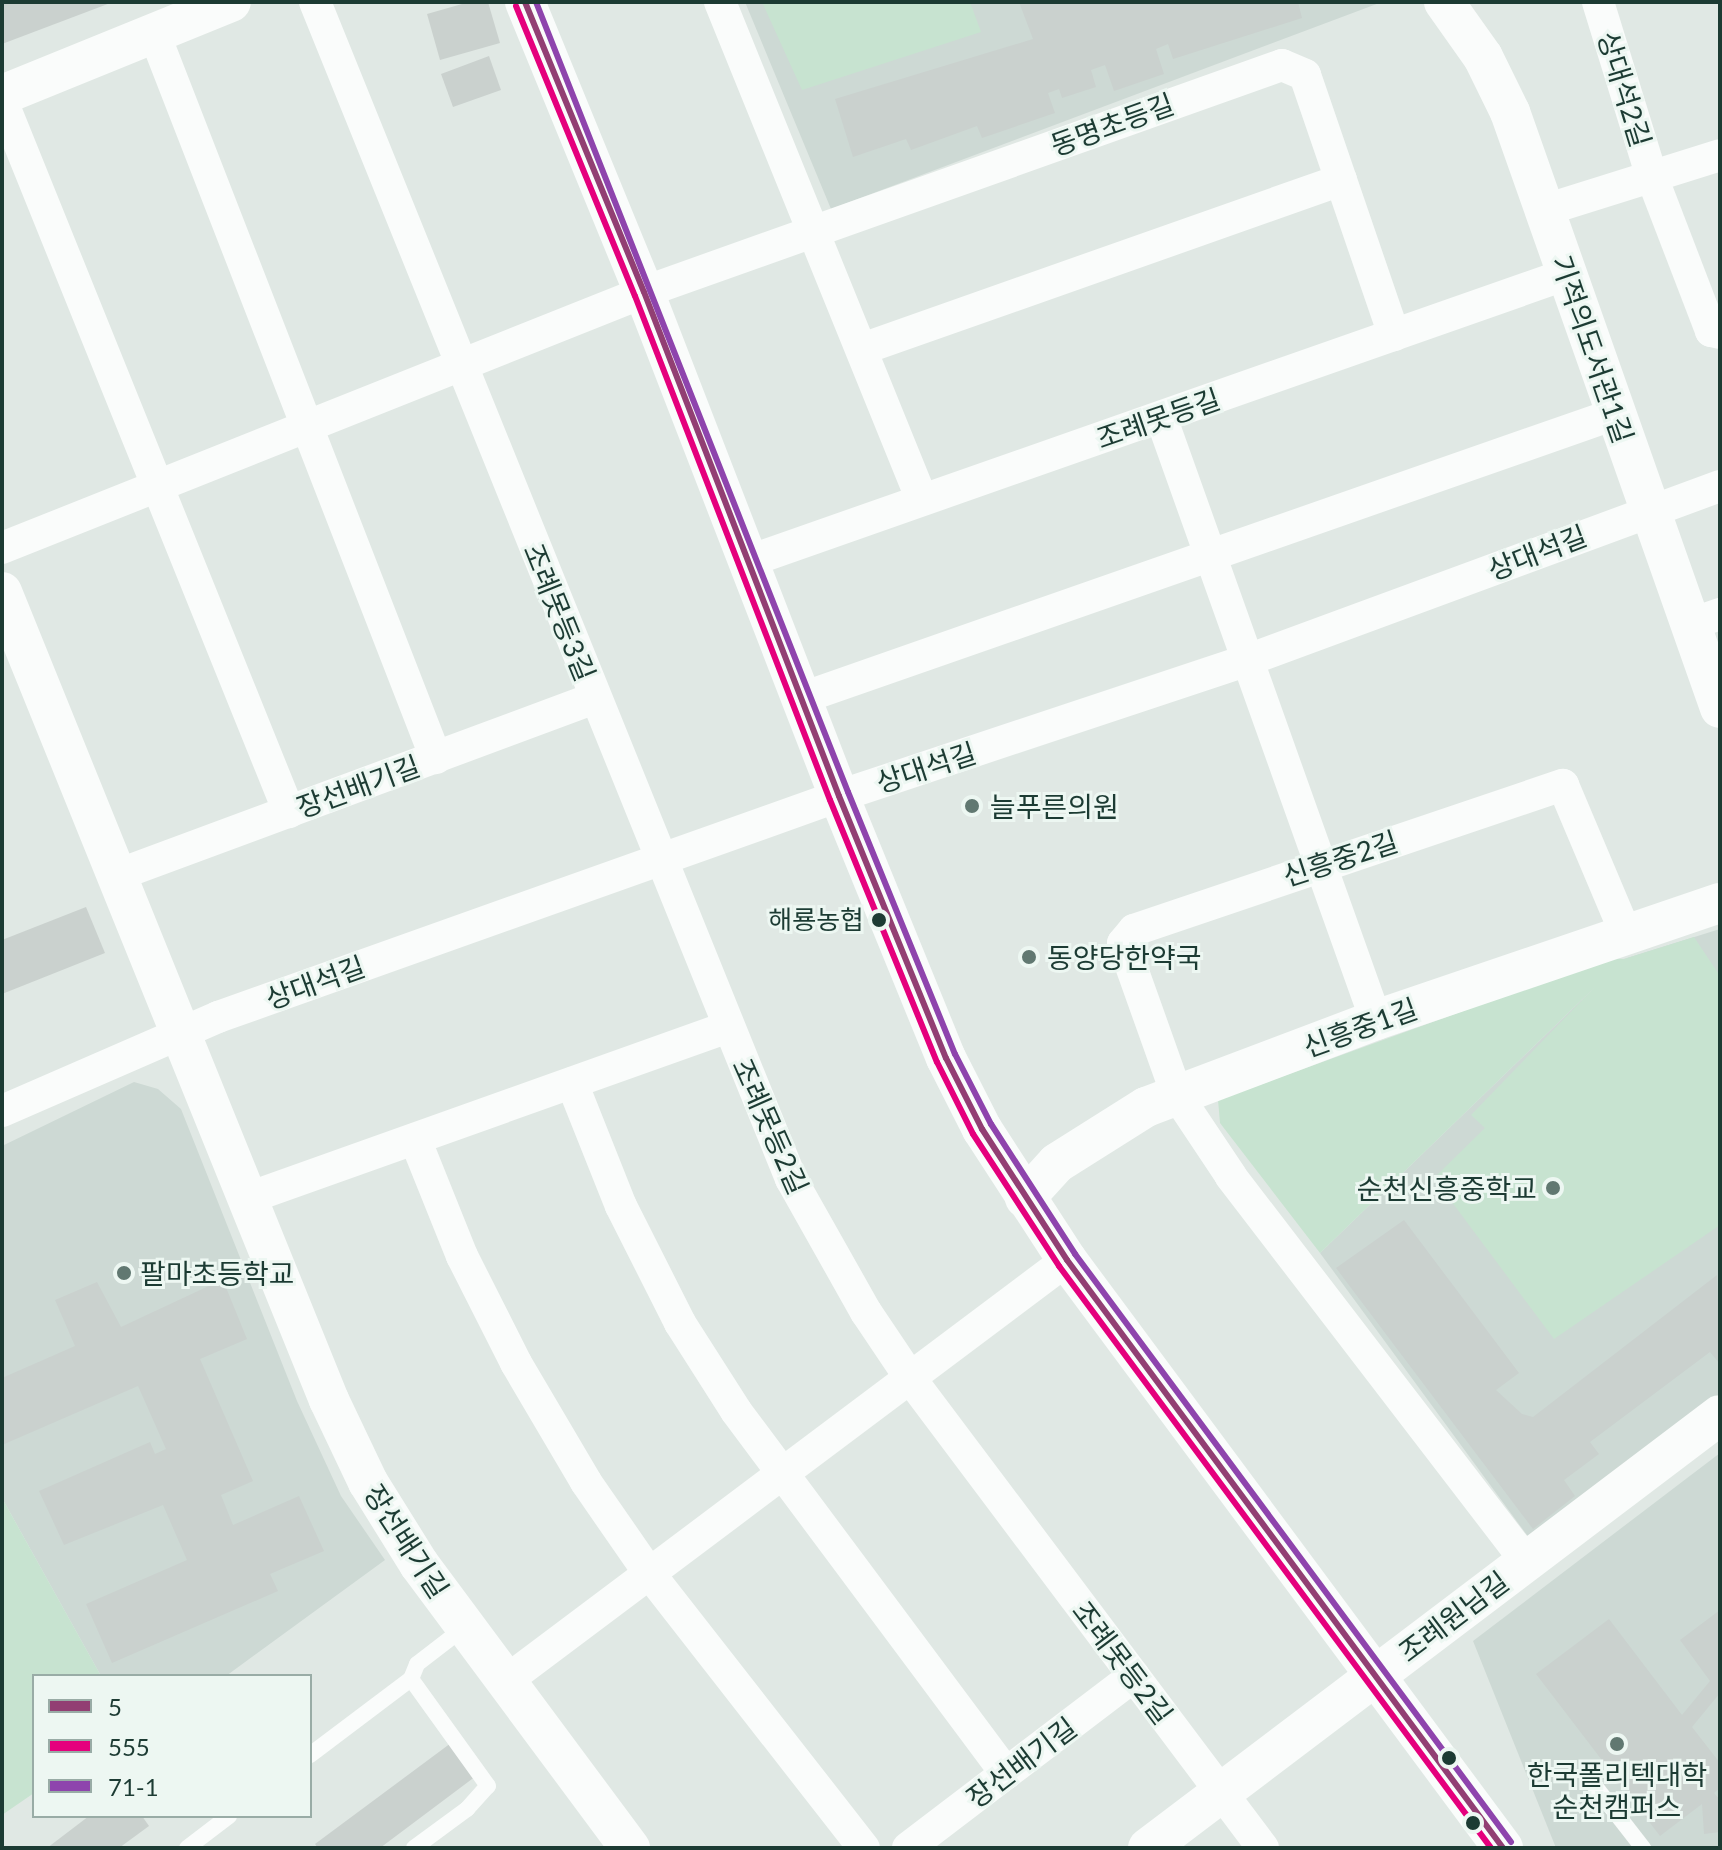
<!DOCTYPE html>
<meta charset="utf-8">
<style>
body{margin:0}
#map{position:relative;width:1722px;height:1850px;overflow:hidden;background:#e0e8e4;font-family:Lato,"Noto Sans KR",sans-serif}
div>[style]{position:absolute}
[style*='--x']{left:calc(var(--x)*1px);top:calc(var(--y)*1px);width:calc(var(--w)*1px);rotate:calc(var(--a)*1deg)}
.built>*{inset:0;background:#cdd9d4}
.green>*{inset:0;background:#c7e3d0}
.building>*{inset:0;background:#cad1ce}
.service>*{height:16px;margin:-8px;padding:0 8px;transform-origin:8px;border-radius:8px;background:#fafcfb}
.minor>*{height:32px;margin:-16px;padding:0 16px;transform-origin:16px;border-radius:16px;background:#fafcfb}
.tertiary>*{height:40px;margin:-20px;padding:0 20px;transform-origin:20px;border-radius:20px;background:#fafcfb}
.bus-1>*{height:6px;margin:-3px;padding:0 3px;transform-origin:3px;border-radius:3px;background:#923f73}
.bus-2>*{height:6px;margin:-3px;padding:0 3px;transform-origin:3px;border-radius:3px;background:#e5007d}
.bus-3>*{height:6px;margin:-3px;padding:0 3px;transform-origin:3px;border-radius:3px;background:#8e44ad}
.dots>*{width:22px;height:22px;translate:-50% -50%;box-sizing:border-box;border:4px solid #edf7f2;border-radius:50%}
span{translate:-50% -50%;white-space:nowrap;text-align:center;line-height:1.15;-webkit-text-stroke:6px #edf7f2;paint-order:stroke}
.bus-label{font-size:26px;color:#1c3b33}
.right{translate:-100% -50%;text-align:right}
.street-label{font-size:28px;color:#1c3b33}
.poi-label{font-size:28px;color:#1c3b33}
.left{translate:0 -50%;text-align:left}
.frame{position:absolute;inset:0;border:4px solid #1c3b33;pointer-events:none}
.legend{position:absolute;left:32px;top:1674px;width:280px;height:144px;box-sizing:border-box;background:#edf7f2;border:2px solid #99aca6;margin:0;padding:10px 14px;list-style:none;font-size:24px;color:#1c3b33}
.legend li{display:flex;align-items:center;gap:16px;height:40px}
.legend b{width:40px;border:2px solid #99aca6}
</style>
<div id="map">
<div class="built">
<div style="clip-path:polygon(745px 2px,1382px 2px,831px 209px)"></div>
<div style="clip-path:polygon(1720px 929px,1720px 1398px,1532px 1542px,1320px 1253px,1624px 959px)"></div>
<div style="clip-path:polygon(134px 1082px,158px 1089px,181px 1109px,297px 1401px,341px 1496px,385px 1560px,226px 1676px,101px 1676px,2px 1498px,2px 1146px)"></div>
<div style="clip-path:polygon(1720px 1453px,1720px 1848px,1556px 1848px,1473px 1641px)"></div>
</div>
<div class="green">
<div style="clip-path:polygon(762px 2px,970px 2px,981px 32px,802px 90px)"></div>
<div style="clip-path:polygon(1694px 937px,1720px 976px,1720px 1225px,1554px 1339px,1434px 1178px,1485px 1128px,1471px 1115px,1594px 988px,1320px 1253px,1220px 1123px,1218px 1100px,1609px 958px,1624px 959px)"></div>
<div style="clip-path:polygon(2px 1498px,101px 1676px,34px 1676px,34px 1793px,2px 1815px)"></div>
</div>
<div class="building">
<div style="clip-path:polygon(2px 2px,113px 2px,2px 44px)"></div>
<div style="clip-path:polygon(469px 2px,488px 2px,500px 43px,440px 60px,427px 14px)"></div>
<div style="clip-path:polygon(1019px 2px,1298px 2px,1302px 18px,1173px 59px,1168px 44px,1156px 49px,1164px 74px,1114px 91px,1105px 65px,1091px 70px,1096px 87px,1062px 98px,1059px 89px,1048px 93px,1055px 113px,982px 138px,977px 126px,911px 150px,906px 139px,853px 157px,835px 99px,1033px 39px)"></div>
<div style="clip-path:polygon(489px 56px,501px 90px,453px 107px,441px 74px)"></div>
<div style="clip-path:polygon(86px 907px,105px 953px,2px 994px,2px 940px)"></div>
<div style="clip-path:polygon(1404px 1220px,1519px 1373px,1496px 1390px,1522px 1414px,1533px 1417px,1717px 1275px,1720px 1364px,1710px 1352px,1590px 1442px,1599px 1454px,1564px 1480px,1575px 1496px,1533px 1529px,1336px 1268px)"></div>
<div style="clip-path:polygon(97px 1282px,121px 1327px,213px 1284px,225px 1285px,247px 1339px,200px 1359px,253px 1481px,221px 1495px,233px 1525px,299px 1496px,324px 1551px,270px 1574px,278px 1591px,112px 1663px,86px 1604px,187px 1560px,163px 1505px,64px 1545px,39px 1491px,150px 1442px,155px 1454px,166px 1449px,138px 1386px,2px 1445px,2px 1378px,75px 1346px,55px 1300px)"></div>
<div style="clip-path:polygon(1720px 1610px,1720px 1693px,1692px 1727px,1720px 1763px,1720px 1788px,1714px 1793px,1720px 1800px,1720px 1832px,1704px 1834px,1702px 1804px,1660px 1836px,1536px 1674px,1609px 1619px,1682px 1715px,1710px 1681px,1680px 1640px)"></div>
<div style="clip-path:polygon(451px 1743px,476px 1776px,380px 1848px,318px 1848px,315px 1844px)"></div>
<div style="clip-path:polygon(89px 1816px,142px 1816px,149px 1826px,119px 1848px,47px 1848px)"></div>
</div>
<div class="service">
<div style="--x:310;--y:1755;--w:126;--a:-37"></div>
<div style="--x:1594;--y:1785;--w:80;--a:52.1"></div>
<div style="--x:187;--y:1848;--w:53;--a:-37.3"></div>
<div style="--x:414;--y:1848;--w:66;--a:-36.3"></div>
<div style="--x:467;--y:1809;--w:31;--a:-48"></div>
<div style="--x:488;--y:1786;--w:132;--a:-125.7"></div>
<div style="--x:411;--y:1679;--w:16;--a:-68"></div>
<div style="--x:417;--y:1664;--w:61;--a:-37.6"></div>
</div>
<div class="minor">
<div style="--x:315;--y:2;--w:1270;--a:67.98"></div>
<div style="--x:791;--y:1179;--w:153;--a:60.6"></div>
<div style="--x:866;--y:1312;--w:84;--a:56.1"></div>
<div style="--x:913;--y:1382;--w:583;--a:53.09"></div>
<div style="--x:720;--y:2;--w:537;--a:67.92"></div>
<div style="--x:1598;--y:2;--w:183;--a:72.9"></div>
<div style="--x:1652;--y:177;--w:165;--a:69"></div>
<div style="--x:1711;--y:331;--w:9;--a:13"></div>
<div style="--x:154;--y:33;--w:778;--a:68.75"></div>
<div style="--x:2;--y:101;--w:767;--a:68.02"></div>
<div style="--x:1545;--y:210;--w:183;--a:-17.4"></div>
<div style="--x:862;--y:349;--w:508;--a:-19.43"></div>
<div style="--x:1161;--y:417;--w:640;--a:70.38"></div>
<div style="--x:2;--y:548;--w:691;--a:-21.74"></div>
<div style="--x:644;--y:292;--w:677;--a:-19.59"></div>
<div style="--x:1282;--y:65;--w:25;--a:23"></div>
<div style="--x:1305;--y:75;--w:275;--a:71.1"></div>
<div style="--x:749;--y:561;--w:867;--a:-19.33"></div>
<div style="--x:1691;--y:624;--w:31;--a:-19"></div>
<div style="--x:802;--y:698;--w:861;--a:-19.26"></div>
<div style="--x:120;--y:874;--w:507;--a:-20.33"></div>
<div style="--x:572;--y:1083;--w:132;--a:68.3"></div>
<div style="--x:621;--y:1206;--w:131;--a:63.2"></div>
<div style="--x:680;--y:1323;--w:104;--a:57.5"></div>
<div style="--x:736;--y:1411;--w:452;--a:53.3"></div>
<div style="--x:2;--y:1111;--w:236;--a:-23.5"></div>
<div style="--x:218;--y:1017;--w:659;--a:-19.59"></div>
<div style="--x:839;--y:796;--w:431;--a:-18.4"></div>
<div style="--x:1248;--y:660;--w:503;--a:-20.24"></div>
<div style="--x:415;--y:1139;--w:126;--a:68.1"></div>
<div style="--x:462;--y:1256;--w:120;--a:63.2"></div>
<div style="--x:516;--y:1363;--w:138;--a:59.5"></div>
<div style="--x:586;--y:1482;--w:111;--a:55.3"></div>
<div style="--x:649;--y:1573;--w:349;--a:52"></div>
<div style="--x:251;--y:1197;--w:506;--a:-19.62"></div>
<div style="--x:1526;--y:1561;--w:485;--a:-127.5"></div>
<div style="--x:1231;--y:1176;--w:97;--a:-123.7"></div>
<div style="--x:1177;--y:1095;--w:161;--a:-109.6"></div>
<div style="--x:1123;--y:943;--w:17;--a:-50"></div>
<div style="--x:1134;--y:930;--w:453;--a:-18.7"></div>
<div style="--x:1563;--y:785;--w:162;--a:67.1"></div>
<div style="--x:506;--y:1681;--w:701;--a:-36.89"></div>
<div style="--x:908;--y:1848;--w:284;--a:-37.3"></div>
</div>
<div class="tertiary">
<div style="--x:525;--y:2;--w:313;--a:67.7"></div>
<div style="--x:644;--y:292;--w:540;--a:68.85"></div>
<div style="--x:839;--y:796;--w:283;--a:67.8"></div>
<div style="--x:946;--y:1058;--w:80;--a:63.1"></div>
<div style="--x:982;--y:1129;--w:156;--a:57"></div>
<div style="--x:1067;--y:1260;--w:732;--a:53.44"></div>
<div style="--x:1444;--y:2;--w:67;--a:54.7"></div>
<div style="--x:1483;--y:57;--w:61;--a:63.9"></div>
<div style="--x:1510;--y:112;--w:632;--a:70.59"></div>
<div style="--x:2;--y:95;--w:247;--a:-22.1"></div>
<div style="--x:2;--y:592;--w:872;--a:67.97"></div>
<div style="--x:329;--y:1400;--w:91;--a:64.6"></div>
<div style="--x:368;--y:1482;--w:97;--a:58.1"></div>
<div style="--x:419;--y:1564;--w:354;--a:53.4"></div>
<div style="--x:1025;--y:1198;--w:47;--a:-47.6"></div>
<div style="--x:1057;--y:1163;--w:105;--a:-32.2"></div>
<div style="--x:1146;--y:1107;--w:246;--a:-20.7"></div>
<div style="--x:1376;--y:1020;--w:363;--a:-18.8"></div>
<div style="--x:1148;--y:1848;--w:717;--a:-37.13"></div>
</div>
<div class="bus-1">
<div style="--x:525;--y:2;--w:313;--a:67.7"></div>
<div style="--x:644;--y:292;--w:540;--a:68.85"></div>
<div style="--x:839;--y:796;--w:283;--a:67.8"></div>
<div style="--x:946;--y:1058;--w:80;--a:63.1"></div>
<div style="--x:982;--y:1129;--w:156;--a:57"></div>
<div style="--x:1067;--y:1260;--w:732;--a:53.44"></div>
</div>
<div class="bus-2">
<div style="--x:516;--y:6;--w:313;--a:67.7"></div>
<div style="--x:635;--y:296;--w:540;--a:68.85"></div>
<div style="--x:830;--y:800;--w:283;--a:67.8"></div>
<div style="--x:937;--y:1062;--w:80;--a:63.4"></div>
<div style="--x:973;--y:1134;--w:158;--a:56.9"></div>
<div style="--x:1059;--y:1266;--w:725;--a:53.41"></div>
</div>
<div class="bus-3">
<div style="--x:536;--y:2;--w:849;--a:68.45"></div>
<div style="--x:848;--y:792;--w:283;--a:67.8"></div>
<div style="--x:955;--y:1054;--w:79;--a:62.8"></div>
<div style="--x:991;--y:1124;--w:155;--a:57.1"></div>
<div style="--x:1075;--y:1254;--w:732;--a:53.44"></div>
</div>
<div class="dots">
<div style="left:972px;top:806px;background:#617871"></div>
<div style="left:879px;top:920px;background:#1c3b33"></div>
<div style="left:1029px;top:957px;background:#617871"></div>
<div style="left:1553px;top:1188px;background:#617871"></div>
<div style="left:124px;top:1273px;background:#617871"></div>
<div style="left:1617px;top:1744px;background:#617871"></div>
<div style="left:1449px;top:1758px;background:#1c3b33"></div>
<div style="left:1473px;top:1823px;background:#1c3b33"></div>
</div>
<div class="bus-label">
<span class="right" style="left:864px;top:920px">해룡농협</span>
</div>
<div class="street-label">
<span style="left:1625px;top:89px;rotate:73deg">상대석2길</span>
<span style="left:1112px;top:124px;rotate:-20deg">동명초등길</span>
<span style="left:1593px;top:349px;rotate:71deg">기적의도서관1길</span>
<span style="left:1158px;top:418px;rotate:-19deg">조례못등길</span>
<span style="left:1537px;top:552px;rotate:-21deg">상대석길</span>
<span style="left:560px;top:612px;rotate:68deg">조례못등3길</span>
<span style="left:926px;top:767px;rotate:-18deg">상대석길</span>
<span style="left:358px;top:786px;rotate:-20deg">장선배기길</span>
<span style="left:1340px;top:858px;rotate:-18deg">신흥중2길</span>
<span style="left:315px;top:982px;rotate:-20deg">상대석길</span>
<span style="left:1360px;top:1027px;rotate:-20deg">신흥중1길</span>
<span style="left:771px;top:1126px;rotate:66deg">조례못등2길</span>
<span style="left:407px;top:1541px;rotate:57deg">장선배기길</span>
<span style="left:1453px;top:1616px;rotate:-37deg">조례원님길</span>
<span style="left:1123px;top:1662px;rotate:53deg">조례못등2길</span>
<span style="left:1021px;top:1762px;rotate:-37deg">장선배기길</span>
</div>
<div class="poi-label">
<span class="left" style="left:990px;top:806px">늘푸른의원</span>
<span class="left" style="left:1047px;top:957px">동양당한약국</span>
<span class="right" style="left:1537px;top:1188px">순천신흥중학교</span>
<span class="left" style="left:140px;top:1273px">팔마초등학교</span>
<span style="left:1617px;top:1790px">한국폴리텍대학<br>순천캠퍼스</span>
</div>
<div class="frame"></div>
<ul class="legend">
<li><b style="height:10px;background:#923f73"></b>5</li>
<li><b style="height:10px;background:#e5007d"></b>555</li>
<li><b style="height:10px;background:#8e44ad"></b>71-1</li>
</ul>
</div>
